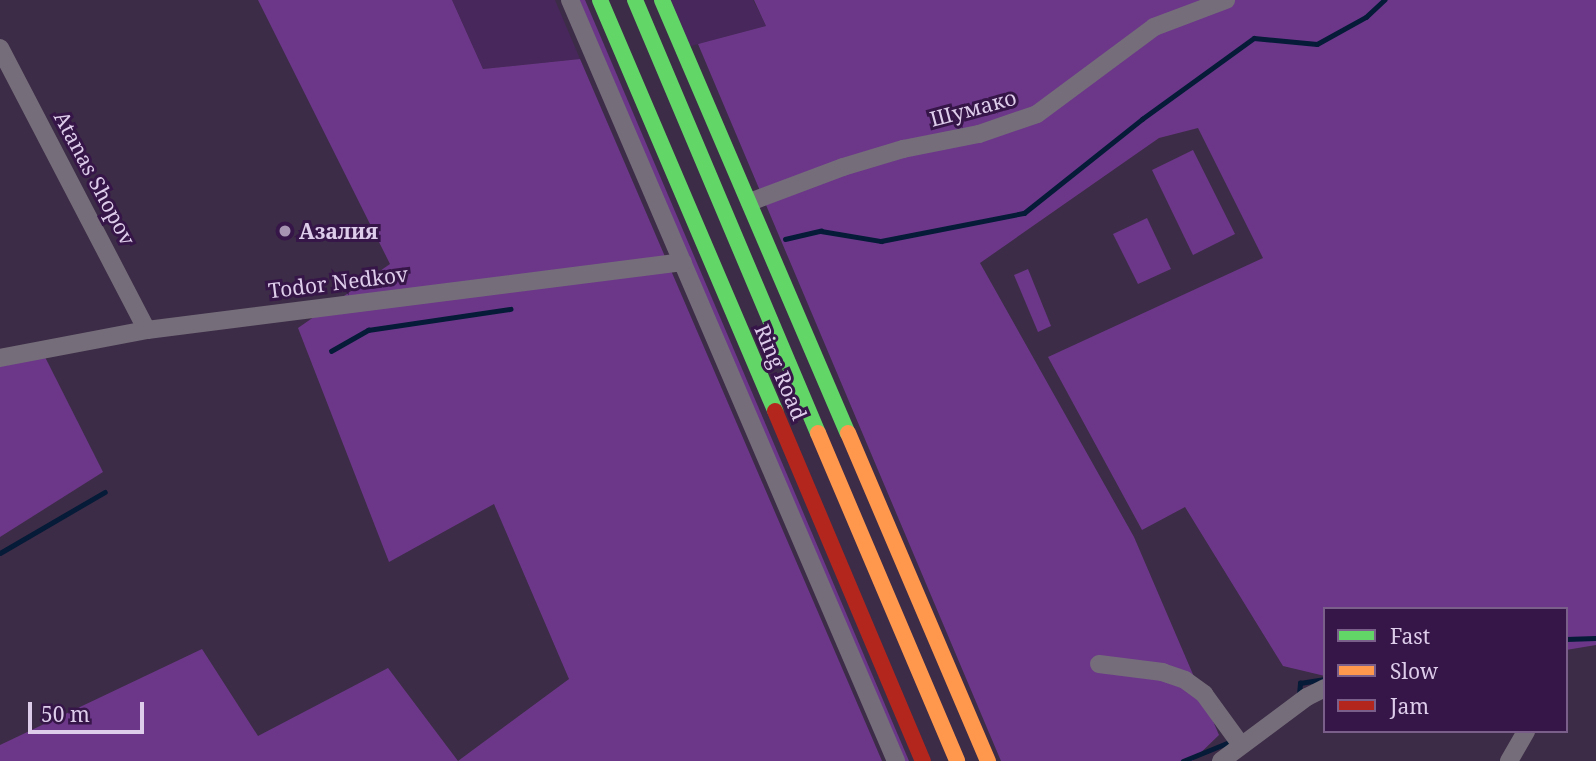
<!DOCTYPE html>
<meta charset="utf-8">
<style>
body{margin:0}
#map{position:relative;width:1596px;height:761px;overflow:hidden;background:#3d2c47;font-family:"Noto Serif",serif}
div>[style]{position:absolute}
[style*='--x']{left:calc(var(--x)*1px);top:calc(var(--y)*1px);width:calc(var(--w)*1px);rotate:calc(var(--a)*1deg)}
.built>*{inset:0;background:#48275c}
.green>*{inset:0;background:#6c3789}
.stream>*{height:4.5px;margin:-2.25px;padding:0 2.25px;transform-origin:2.25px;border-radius:2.25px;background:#051b37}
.street>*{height:18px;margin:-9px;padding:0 9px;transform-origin:9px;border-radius:9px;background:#756e7a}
.fast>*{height:16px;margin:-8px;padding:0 8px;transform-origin:8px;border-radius:8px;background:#63d668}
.slow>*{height:16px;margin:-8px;padding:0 8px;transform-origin:8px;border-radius:8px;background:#ff974d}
.jam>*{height:16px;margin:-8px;padding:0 8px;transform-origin:8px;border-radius:8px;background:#b3261e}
.dots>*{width:19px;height:19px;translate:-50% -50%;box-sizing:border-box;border:4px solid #361648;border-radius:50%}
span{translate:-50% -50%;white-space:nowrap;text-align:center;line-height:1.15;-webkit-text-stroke:6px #361648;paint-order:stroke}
.street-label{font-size:21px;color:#decceb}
.poi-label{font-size:21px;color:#decceb;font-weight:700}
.left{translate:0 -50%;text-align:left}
.legend{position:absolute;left:1323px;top:607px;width:245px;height:126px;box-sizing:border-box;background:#361648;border:2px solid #795f89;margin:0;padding:9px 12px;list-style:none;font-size:21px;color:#decceb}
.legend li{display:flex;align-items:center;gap:14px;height:35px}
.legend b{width:35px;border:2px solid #795f89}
.scale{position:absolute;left:28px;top:702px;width:116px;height:32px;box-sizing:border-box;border:4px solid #decceb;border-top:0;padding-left:9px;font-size:21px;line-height:24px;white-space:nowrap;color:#decceb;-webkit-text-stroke:5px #361648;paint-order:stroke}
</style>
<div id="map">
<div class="built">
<div style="clip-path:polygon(452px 0,555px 0,580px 59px,483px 69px)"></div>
<div style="clip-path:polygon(668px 0,753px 0,766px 26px,687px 47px)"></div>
</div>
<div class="green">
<div style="clip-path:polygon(258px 0,452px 0,483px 69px,580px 59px,882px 761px,458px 761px,569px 679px,494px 504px,389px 562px,298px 328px,390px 264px)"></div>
<div style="clip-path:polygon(579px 0,585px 0,909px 761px,904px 761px)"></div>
<div style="clip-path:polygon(754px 0,1596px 0,1596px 645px,1566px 650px,1566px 609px,1325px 609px,1325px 676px,1283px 666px,1185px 507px,1142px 530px,1048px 357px,1263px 258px,1198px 128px,1159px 138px,980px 263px,1134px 537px,1219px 735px,1192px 761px,1001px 761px,698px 44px,766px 26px)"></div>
<div style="clip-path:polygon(1193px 150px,1235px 234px,1193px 255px,1152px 170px)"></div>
<div style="clip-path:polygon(1147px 218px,1171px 269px,1138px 284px,1113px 234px)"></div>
<div style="clip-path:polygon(1028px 269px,1051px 326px,1038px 332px,1014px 275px)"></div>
<div style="clip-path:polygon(44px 355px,103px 472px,0 537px,0 364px)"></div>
<div style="clip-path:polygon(202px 649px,258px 736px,388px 668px,458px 761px,0 761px,0 745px)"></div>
</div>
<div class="stream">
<div style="--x:785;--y:239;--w:37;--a:-13"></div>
<div style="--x:821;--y:231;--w:61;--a:9.5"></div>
<div style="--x:881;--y:241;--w:146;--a:-11.1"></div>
<div style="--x:1024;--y:213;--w:151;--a:-38.5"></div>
<div style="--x:1142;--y:119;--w:138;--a:-35.9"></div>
<div style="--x:1254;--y:38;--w:63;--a:5.4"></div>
<div style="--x:1317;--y:44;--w:56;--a:-28.9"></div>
<div style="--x:1366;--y:17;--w:25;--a:-43"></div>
<div style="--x:331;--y:351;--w:43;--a:-29.6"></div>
<div style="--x:368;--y:330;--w:144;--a:-8.4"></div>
<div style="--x:0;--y:553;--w:121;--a:-30.2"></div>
<div style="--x:1566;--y:639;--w:30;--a:-2"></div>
<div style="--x:1299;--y:695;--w:12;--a:-85"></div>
<div style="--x:1300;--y:683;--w:25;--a:-9"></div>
<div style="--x:1183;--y:761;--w:53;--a:-22.2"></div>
</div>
<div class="street">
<div style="--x:570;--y:0;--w:828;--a:66.81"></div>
<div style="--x:0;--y:48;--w:318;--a:62.5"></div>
<div style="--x:750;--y:202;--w:99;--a:-20.6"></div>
<div style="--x:843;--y:167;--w:63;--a:-16.7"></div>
<div style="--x:903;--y:149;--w:77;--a:-11.2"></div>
<div style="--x:979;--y:134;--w:61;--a:-19"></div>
<div style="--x:1037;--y:114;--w:146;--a:-36.6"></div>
<div style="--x:1154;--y:27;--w:77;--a:-20.6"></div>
<div style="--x:0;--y:358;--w:150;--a:-10.8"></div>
<div style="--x:147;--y:330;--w:540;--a:-7.23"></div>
<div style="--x:1099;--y:664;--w:64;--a:7.2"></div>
<div style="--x:1162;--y:672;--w:24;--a:19"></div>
<div style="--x:1185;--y:680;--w:24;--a:36"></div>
<div style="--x:1204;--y:694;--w:63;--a:54"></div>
<div style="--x:1221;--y:761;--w:107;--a:-36.7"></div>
<div style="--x:1307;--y:697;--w:20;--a:-27"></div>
<div style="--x:1509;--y:761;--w:34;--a:-60"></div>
</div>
<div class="fast">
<div style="--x:600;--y:0;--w:447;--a:66.9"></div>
<div style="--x:635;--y:0;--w:470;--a:67.1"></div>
<div style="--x:662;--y:0;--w:471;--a:66.8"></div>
</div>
<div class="slow">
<div style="--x:818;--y:433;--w:356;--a:67"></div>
<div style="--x:848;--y:433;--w:357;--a:66.9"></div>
</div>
<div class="jam">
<div style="--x:775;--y:411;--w:380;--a:67.1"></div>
</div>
<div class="dots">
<div style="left:285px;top:231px;background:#a694b2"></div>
</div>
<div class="street-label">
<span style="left:973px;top:108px;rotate:-15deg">Шумако</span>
<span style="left:95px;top:178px;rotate:62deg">Atanas Shopov</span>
<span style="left:338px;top:282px;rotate:-7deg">Todor Nedkov</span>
<span style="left:781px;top:372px;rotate:67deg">Ring Road</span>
</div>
<div class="poi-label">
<span class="left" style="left:299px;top:231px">Азалия</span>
</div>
<ul class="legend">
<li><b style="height:9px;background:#63d668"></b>Fast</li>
<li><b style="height:9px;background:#ff974d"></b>Slow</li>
<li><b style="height:9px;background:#b3261e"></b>Jam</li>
</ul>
<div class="scale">50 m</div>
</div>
